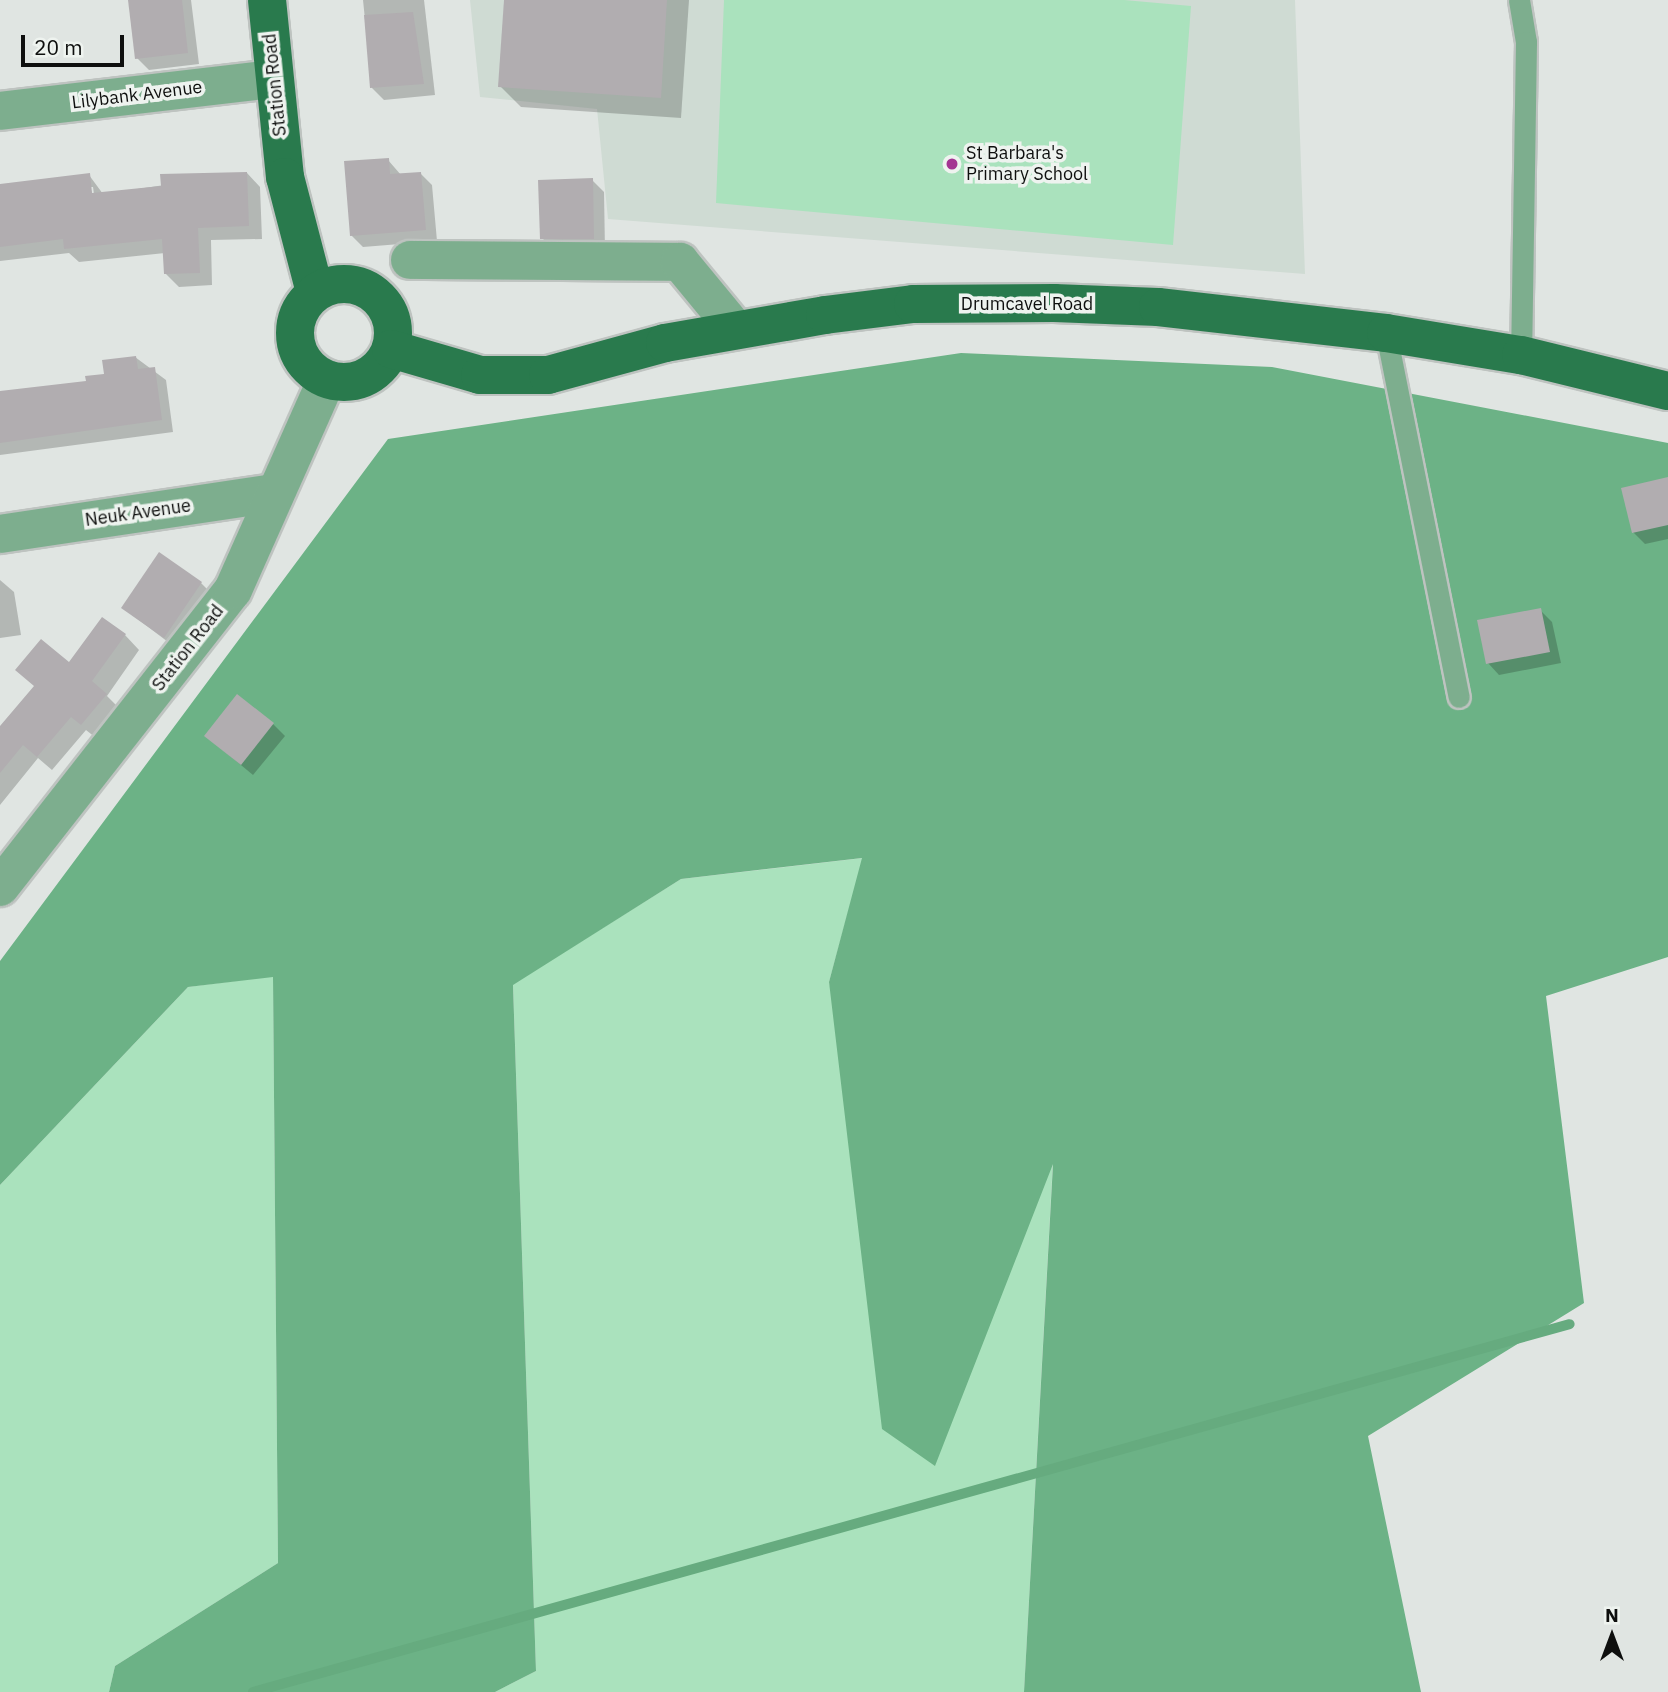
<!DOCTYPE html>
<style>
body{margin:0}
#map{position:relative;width:1668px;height:1692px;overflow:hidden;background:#e0e5e2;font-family:"IBM Plex Sans",sans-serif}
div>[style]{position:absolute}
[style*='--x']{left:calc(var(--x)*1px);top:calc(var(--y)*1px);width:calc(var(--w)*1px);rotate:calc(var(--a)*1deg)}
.built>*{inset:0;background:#cfdbd3}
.green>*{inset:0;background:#aae2bd}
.forest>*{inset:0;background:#6cb286}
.shadow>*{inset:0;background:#0003}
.stream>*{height:10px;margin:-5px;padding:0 5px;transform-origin:5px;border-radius:5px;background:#66ab7f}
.building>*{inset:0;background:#b1adb0}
.roads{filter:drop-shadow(2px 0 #bec3c0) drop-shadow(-2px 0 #bec3c0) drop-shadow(0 2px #bec3c0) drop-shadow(0 -2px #bec3c0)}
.service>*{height:21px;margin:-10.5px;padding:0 10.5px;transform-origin:10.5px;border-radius:10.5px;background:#7dae8e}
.minor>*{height:38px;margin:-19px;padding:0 19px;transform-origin:19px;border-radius:19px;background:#7dae8e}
.primary>*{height:38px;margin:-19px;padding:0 19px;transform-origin:19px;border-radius:19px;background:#297a4d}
.primary>.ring{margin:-19px;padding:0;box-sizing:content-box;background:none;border:38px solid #297a4d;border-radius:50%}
.dots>*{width:19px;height:19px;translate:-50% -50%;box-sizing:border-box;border:4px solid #eef3ef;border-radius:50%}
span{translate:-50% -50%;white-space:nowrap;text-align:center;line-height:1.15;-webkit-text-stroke:7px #eef3ef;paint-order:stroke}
.street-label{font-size:18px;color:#0e0f0e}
.poi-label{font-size:18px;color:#0e0f0e}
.left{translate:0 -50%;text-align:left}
.north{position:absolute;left:1577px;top:1601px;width:70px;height:70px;-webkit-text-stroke:5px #eef3ef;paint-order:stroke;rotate:0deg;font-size:19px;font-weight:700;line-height:28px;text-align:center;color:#0e0f0e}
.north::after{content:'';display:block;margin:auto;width:24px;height:32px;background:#0e0f0e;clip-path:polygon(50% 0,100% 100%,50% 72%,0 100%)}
.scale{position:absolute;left:21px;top:35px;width:103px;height:32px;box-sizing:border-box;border:4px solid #0e0f0e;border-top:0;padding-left:9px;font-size:21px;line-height:24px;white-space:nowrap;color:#0e0f0e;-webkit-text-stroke:5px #eef3ef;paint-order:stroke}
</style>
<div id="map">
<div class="built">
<div style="clip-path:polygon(470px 0,1295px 0,1305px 274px,608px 219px,597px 109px,480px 97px)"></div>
</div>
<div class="green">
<div style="clip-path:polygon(724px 0,1124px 0,1191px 6px,1173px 245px,716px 203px)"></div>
<div style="clip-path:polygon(863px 858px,829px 982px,934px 1465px,1053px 1161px,1024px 1692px,495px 1692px,536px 1671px,513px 984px,681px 879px)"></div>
<div style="clip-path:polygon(273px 976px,278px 1563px,115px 1666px,109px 1692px,0 1692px,0 1185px,188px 987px)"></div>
</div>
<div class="forest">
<div style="clip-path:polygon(961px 353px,1272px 367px,1668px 443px,1668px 957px,1546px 996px,1584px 1303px,1368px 1436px,1421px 1692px,1024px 1692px,1053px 1164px,935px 1466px,882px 1429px,829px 982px,862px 858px,681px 879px,513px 985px,536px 1671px,495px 1692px,109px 1692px,115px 1666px,278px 1563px,273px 977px,188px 987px,0 1185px,0 961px,388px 439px)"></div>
</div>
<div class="shadow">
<div style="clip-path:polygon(130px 0,191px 0,199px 64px,149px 70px,137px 58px)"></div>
<div style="clip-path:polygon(363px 0,424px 0,435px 95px,384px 100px,372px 88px)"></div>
<div style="clip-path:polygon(506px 0,689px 0,681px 118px,521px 107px,500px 86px)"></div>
<div style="clip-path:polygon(388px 160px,401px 175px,420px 173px,432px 185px,437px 241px,363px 247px,351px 235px)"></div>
<div style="clip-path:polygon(evenodd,247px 173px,260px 187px,262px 239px,211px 240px,212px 285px,179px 287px,165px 273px,165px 253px,79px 262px,69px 253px,0 261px,0 187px,89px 175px,103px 194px,247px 173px,90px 187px,93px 187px,95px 202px,90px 187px)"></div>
<div style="clip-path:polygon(592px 180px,604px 192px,605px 251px,554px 250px,542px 238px)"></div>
<div style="clip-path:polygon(135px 357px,166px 380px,173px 432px,0 455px,0 393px,88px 383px)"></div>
<div style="clip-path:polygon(1668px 479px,1668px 539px,1645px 544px,1633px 532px)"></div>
<div style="clip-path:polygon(0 580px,14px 592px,21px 635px,0 638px)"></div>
<div style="clip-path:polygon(201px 583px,213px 595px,176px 648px,123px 608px)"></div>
<div style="clip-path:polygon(1540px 610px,1552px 622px,1561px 663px,1499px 675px,1488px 663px)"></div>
<div style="clip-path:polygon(125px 635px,139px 650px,107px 696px,121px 710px,96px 738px,86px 730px,52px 770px,38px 758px,0 805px,0 729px,70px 665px)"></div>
<div style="clip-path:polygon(273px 724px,285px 736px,253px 775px,206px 736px)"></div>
</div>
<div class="stream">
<div style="--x:253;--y:1692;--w:1367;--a:-15.61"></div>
</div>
<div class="building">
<div style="clip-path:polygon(128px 0,182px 0,188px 53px,135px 59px)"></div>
<div style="clip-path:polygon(504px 0,667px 0,661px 98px,498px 87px)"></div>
<div style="clip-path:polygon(413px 12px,424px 84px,370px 88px,364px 15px)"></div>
<div style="clip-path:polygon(389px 158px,390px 174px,421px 172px,426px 230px,350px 236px,344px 161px)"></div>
<div style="clip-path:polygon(247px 172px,249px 226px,198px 228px,200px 273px,164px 274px,162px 239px,64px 249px,63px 239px,0 247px,0 184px,90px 173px,92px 193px,161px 186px,160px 174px)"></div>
<div style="clip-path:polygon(593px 178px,594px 239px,540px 239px,538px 180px)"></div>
<div style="clip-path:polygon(136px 356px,138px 369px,155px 367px,162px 420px,0 443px,0 391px,86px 381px,85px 376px,104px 374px,102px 360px)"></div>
<div style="clip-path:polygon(1668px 477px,1668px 525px,1632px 533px,1621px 488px)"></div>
<div style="clip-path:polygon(159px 552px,202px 582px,164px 638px,121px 608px)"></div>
<div style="clip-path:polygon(1541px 608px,1550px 652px,1486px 664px,1477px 620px)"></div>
<div style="clip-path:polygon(102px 617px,126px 634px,92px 681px,107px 694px,81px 725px,71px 717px,37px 757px,23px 745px,0 773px,0 726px,34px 686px,15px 670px,41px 639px,69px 662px)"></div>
<div style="clip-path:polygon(237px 694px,274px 723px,241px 765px,204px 736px)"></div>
</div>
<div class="roads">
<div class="service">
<div style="--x:1519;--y:0;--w:43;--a:80.5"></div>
<div style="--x:1526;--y:42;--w:313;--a:90.9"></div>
<div style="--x:1386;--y:333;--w:371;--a:78.7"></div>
</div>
<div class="minor">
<div style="--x:0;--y:111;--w:276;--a:-6.7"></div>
<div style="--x:410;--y:260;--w:270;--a:0.4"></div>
<div style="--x:680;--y:262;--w:88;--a:50.5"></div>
<div style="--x:0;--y:534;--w:278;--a:-8.5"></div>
<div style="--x:0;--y:887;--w:377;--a:-51.9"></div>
<div style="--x:233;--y:590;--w:231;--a:-66"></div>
</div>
<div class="primary">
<div style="--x:267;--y:0;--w:178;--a:84.2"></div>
<div style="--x:285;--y:177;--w:119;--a:75.4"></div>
<div class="ring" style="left:295px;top:284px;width:60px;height:60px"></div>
<div style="--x:391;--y:349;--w:93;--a:16.3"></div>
<div style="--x:480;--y:375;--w:68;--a:0"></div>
<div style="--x:548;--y:375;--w:121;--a:-15.3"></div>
<div style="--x:665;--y:343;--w:162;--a:-9.9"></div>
<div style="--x:825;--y:315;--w:89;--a:-7.1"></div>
<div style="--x:913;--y:304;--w:141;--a:-0.4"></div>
<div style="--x:1054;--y:303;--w:104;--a:2.2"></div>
<div style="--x:1158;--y:307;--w:229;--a:6.5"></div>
<div style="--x:1386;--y:333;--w:137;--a:9.3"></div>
<div style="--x:1521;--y:355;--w:151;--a:13.8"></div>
</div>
</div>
<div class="dots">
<div style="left:952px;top:164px;background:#a43492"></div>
</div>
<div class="street-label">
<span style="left:275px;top:85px;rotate:-96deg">Station Road</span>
<span style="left:137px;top:95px;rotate:-7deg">Lilybank Avenue</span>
<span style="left:1027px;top:304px">Drumcavel Road</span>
<span style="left:138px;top:513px;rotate:-8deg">Neuk Avenue</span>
<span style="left:188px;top:648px;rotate:-52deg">Station Road</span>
</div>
<div class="poi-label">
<span class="left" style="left:966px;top:164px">St Barbara's<br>Primary School</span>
</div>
<div class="north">N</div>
<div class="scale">20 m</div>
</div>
